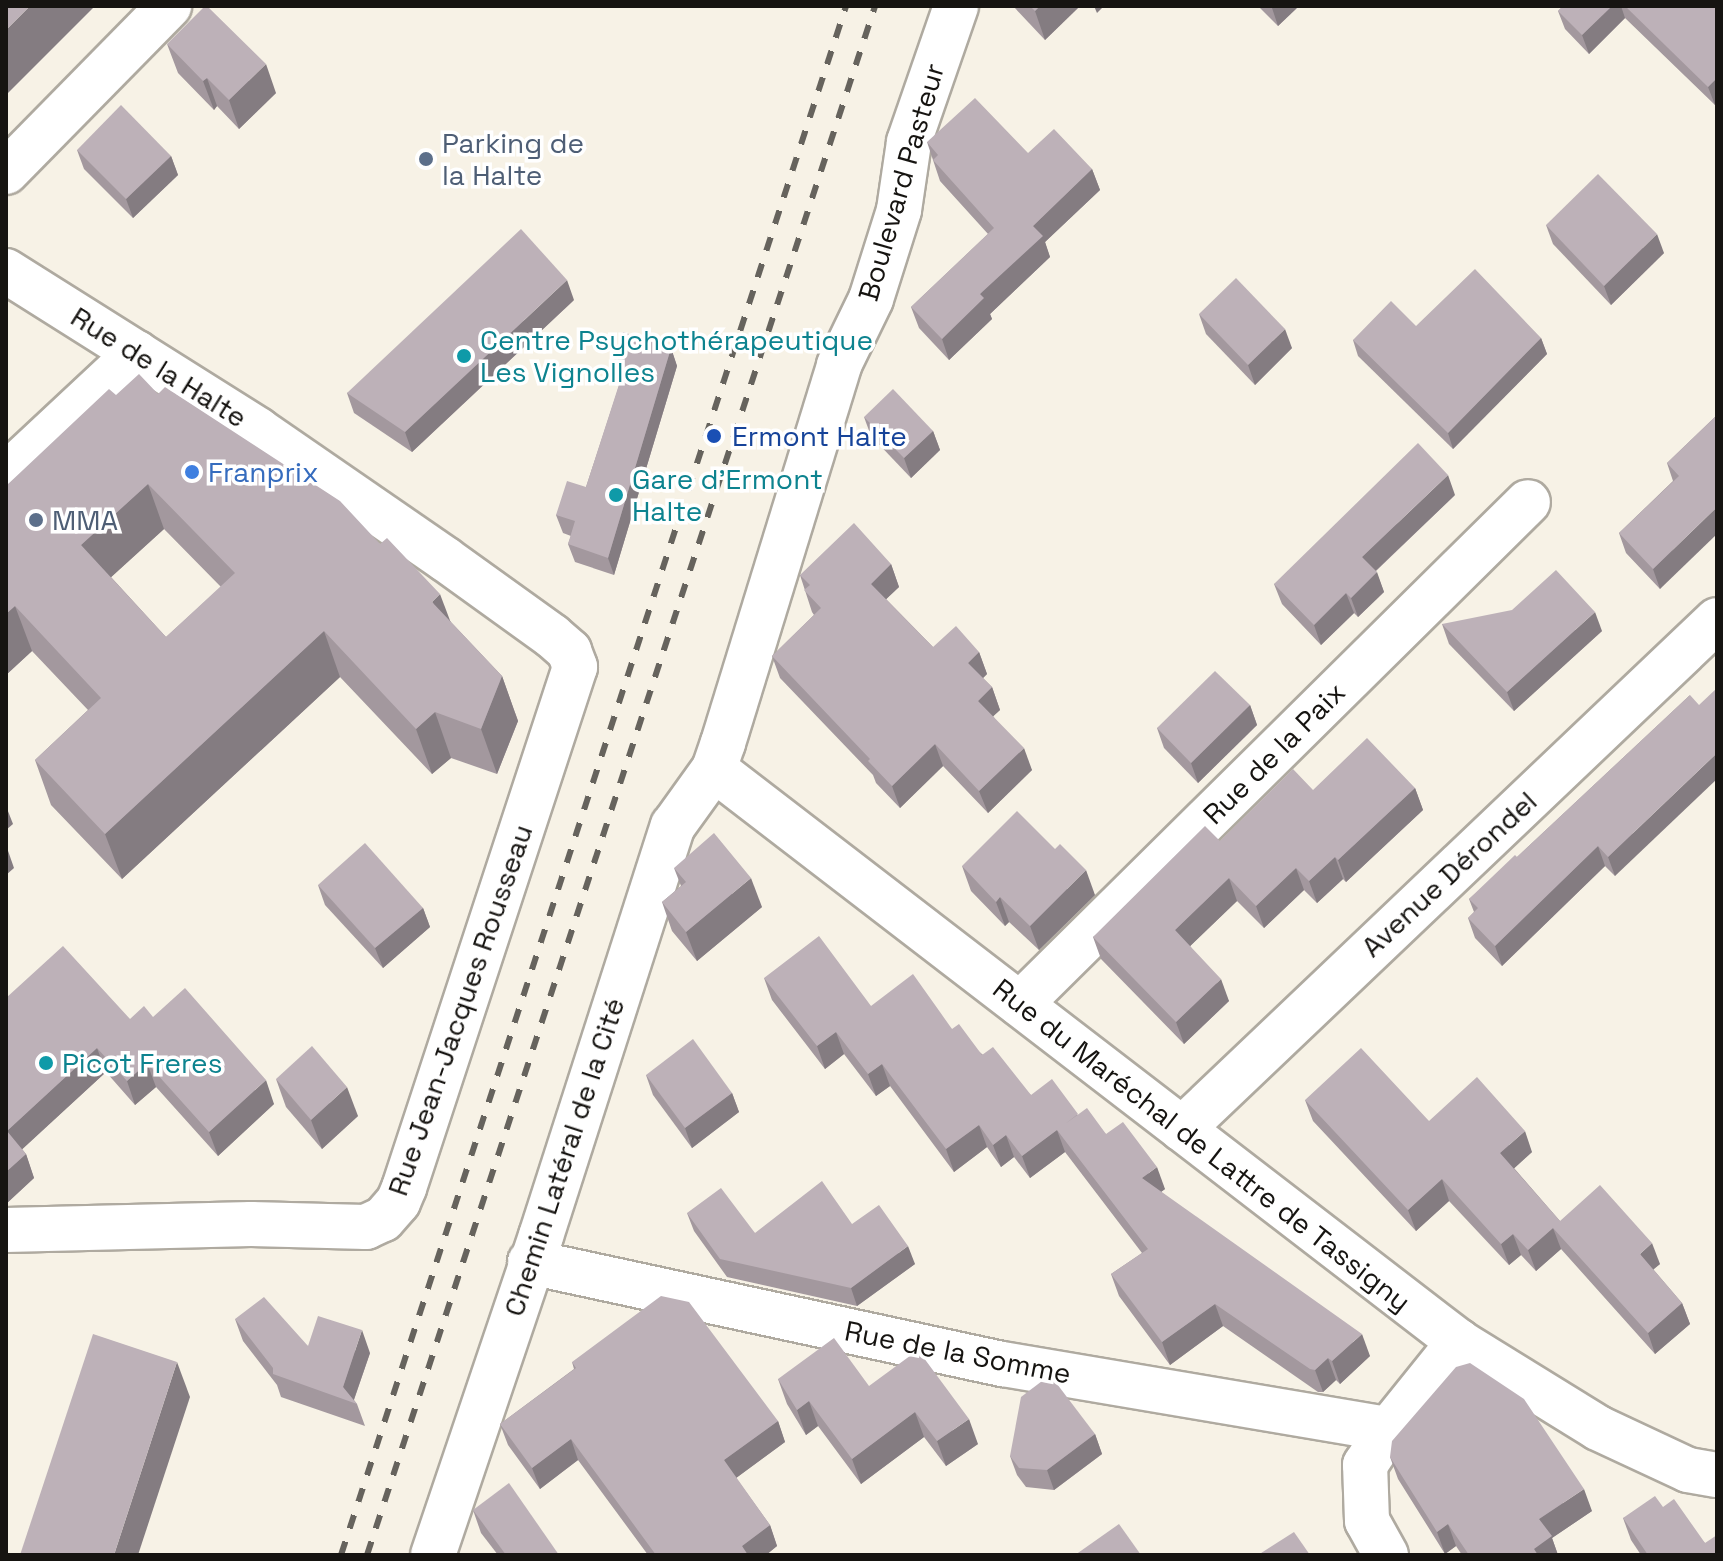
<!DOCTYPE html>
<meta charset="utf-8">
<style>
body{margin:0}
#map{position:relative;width:1723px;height:1561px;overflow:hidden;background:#f7f2e6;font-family:"Space Grotesk",sans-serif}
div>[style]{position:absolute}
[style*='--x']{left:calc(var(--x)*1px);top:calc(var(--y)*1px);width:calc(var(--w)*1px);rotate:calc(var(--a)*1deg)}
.roads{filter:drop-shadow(2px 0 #afaaa0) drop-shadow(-2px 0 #afaaa0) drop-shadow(0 2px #afaaa0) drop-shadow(0 -2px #afaaa0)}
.street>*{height:44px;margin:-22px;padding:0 22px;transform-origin:22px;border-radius:22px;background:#fff}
.rail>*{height:6px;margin-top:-3px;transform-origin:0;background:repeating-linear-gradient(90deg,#66635d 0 14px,transparent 0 28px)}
.wall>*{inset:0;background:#a3989e}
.shaded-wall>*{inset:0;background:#847c81}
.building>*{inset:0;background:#bdb1b8}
.dots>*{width:22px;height:22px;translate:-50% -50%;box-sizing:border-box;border:4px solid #fff;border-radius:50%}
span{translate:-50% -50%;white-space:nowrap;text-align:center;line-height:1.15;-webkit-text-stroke:7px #fff;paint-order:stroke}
.service-label{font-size:28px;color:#4e5e75}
.left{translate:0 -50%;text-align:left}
.street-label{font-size:28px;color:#161411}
.culture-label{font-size:28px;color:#0d838f}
.transit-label{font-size:28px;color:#164399}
.shop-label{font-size:28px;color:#366cbe}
.frame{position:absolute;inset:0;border:8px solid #161411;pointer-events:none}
</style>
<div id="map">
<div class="roads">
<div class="street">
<div style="--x:6;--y:172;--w:233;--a:-45.5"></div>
<div style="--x:6;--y:271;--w:298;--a:32.2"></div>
<div style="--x:258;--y:430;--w:227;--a:34.6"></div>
<div style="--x:445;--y:559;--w:132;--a:35.7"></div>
<div style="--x:552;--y:636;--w:23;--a:41"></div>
<div style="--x:569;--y:651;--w:17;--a:69"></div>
<div style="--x:575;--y:667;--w:548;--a:108.17"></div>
<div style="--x:404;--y:1188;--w:15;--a:113"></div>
<div style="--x:398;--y:1202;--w:23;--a:131"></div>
<div style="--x:383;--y:1219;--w:19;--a:155"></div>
<div style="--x:366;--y:1227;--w:115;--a:-178.5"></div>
<div style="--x:251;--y:1224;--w:245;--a:178.6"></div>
<div style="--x:6;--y:475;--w:179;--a:-43"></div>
<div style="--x:714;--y:769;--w:940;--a:37.56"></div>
<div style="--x:1459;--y:1342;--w:163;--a:31.7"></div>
<div style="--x:1598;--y:1428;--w:99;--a:25"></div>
<div style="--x:1688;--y:1470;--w:29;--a:10"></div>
<div style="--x:1020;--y:1004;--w:714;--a:-44.66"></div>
<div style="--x:1182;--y:1129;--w:738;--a:-43.57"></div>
<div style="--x:530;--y:1262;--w:484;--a:12.2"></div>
<div style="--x:1003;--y:1364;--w:391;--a:9.6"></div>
<div style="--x:433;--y:1555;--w:337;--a:-71.3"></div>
<div style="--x:541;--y:1236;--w:431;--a:-72.2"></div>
<div style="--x:673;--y:826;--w:70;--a:-54.3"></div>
<div style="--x:714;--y:769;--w:28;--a:-71"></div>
<div style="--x:723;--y:743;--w:395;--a:-72.9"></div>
<div style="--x:839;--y:365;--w:73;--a:-64.1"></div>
<div style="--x:871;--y:299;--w:93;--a:-72.5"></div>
<div style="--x:899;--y:210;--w:69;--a:-81.6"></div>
<div style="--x:909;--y:142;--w:144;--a:-70.9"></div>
<div style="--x:1386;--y:1555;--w:39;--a:-119"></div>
<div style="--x:1367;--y:1521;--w:56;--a:-92"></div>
<div style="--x:1365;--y:1465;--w:43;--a:-56.3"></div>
<div style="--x:1389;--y:1429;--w:112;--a:-51.2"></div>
</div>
</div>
<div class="rail">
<div style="--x:341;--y:1555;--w:1629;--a:-71.94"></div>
<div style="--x:367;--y:1555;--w:1630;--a:-71.84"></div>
</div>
<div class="wall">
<div style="clip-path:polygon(1013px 6px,1080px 6px,1045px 40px)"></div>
<div style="clip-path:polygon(1258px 6px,1299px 6px,1278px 26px)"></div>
<div style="clip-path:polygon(1563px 6px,1717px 6px,1715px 105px,1625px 18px,1589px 54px,1565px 29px,1558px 11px)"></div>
<div style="clip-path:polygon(167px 44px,276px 93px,239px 129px,217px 106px,214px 110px,178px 73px)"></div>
<div style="clip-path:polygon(927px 142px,1028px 153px,1092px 169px,1100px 190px,1045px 242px,1050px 257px,990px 314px,992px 319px,949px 360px,919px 328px,911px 307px,988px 234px,940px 181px)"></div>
<div style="clip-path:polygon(77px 150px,171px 156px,178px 175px,133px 218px,84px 169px)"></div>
<div style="clip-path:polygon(1546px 225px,1664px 253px,1611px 305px,1553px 244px)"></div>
<div style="clip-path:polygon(574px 300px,412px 452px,354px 413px,347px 393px)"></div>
<div style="clip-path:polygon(1199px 314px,1292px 348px,1255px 385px,1206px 334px)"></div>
<div style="clip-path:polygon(1416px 326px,1541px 338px,1547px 354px,1453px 449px,1358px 356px,1353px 340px)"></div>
<div style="clip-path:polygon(671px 348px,677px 366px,614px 575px,575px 562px,568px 544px,571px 536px,563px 533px,556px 515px,586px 487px,620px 383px,613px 365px)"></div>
<div style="clip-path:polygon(evenodd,158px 394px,450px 621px,502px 676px,518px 721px,497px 774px,451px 758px,432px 774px,340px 677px,122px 879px,51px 805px,35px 760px,88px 710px,32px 651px,6px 675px,6px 486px,116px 395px,158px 394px,164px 529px,221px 587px,166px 637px,111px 577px,164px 529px)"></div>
<div style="clip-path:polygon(1717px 415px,1660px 589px,1626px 553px,1619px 533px,1673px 481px,1667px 463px)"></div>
<div style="clip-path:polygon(864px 417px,933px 431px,940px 450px,911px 478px,871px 436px)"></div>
<div style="clip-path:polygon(1455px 495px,1376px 571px,1384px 592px,1358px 617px,1354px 613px,1321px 645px,1282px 604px,1274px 584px)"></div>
<div style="clip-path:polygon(891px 564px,899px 587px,886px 599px,933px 647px,979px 652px,987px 674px,983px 678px,992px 687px,1000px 710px,993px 716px,1032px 770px,988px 813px,943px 766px,900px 808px,876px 783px,873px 775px,780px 678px,772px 656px,814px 615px,812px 612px,800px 575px)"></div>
<div style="clip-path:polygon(1442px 624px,1602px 631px,1514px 711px,1449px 644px)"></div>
<div style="clip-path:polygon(1690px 695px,1615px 876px,1605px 866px,1502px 966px,1475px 938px,1468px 918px,1474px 912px,1469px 899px,1517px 857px)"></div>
<div style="clip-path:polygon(1250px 705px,1257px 725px,1198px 783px,1164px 748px,1157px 728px)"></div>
<div style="clip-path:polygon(1415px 788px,1423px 810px,1346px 882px,1343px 879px,1317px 903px,1304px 890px,1264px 928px,1237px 901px,1190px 946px,1229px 1001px,1184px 1044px,1101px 959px,1093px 937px,1220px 841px,1313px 790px)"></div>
<div style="clip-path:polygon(962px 866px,1095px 895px,1039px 950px,1009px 922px,1005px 926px,971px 891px)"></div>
<div style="clip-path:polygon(674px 868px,762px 907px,697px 961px,672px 931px,662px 902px,681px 886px)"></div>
<div style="clip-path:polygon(318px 885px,423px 908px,430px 927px,383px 968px,325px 905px)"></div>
<div style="clip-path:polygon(764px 978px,871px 1006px,952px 1029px,1031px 1095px,1078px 1115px,1106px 1134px,1165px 1189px,1161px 1192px,1370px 1356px,1340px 1384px,1336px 1380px,1323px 1392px,1318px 1392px,1223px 1326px,1170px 1365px,1119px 1296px,1111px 1274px,1142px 1253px,1065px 1152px,1030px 1178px,1014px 1157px,1001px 1167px,987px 1147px,954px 1172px,890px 1086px,876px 1096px,844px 1054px,825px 1069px,772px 1000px)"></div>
<div style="clip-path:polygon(6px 998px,130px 1019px,153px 1017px,274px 1104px,218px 1156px,156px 1087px,135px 1105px,106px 1072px,22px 1149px,26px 1154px,34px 1178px,6px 1204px)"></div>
<div style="clip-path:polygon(646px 1075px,732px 1093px,739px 1112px,692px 1148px,653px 1095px)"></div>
<div style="clip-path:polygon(276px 1079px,358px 1116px,322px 1149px,286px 1107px)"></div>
<div style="clip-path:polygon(1305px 1100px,1429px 1121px,1532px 1152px,1514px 1168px,1560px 1221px,1660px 1264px,1653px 1269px,1682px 1303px,1690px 1324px,1655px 1354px,1561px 1249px,1536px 1271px,1521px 1255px,1509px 1265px,1449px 1201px,1416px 1231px,1313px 1121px)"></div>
<div style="clip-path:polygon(687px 1213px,755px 1233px,852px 1224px,915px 1264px,857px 1306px,727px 1277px,694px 1231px)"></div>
<div style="clip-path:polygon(235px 1319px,308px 1346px,370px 1353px,354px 1400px,357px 1404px,365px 1426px,281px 1397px,277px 1385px,243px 1341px)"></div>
<div style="clip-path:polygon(572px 1362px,778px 1421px,785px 1442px,736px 1478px,770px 1525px,777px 1546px,766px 1555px,648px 1555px,578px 1460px,540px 1489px,508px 1445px,500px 1424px,574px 1369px)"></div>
<div style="clip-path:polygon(778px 1379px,869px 1386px,978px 1444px,946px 1466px,924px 1437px,861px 1484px,818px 1426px,806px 1435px,787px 1404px)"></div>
<div style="clip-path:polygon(1095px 1434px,1102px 1454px,1054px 1490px,1026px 1487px,1017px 1475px,1010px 1456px)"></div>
<div style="clip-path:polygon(1390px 1457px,1592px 1511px,1552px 1538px,1558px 1555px,1462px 1555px,1456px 1546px,1445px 1554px,1398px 1479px)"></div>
<div style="clip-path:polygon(1663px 1507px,1705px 1543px,1717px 1555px,1641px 1555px,1631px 1540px,1623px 1518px)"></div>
<div style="clip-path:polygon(473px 1510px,559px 1555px,498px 1555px,481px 1533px)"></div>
</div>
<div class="shaded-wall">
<div style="clip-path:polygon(30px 6px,95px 6px,6px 95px,6px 30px)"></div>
<div style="clip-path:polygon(1040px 6px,1080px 6px,1045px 40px,1035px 11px)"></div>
<div style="clip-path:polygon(1094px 6px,1104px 6px,1097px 13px)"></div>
<div style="clip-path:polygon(1274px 6px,1299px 6px,1278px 26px,1272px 8px)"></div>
<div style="clip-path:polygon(1612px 6px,1621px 6px,1625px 18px,1589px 54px,1582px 35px)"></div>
<div style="clip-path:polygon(266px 64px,276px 93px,239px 129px,229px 100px)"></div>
<div style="clip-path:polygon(207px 78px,217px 106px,214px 110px,203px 81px)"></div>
<div style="clip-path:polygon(1717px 78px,1717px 103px,1715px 105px,1708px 87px)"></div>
<div style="clip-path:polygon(171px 156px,178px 175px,133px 218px,126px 199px)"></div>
<div style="clip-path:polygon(1092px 169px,1100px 190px,1045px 242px,1050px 257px,990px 314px,992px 319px,949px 360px,942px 339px,980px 294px,1033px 226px)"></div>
<div style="clip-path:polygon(1657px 234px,1664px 253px,1611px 305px,1604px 286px)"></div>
<div style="clip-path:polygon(567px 280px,574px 300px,412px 452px,405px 432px)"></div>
<div style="clip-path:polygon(1285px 329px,1292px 348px,1255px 385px,1248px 365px)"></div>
<div style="clip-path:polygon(1541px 338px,1547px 354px,1453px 449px,1448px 433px)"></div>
<div style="clip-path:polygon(671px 348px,677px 366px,614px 575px,608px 558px)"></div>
<div style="clip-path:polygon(933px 431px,940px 450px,911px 478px,904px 458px)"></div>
<div style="clip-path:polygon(1448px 475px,1455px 495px,1369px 577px,1362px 557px)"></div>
<div style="clip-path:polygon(148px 484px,164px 529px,97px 590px,81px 545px)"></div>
<div style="clip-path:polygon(1717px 507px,1717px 534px,1660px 589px,1653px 569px)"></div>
<div style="clip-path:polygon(891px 564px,899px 587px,879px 606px,871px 584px)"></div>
<div style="clip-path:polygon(1377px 572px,1384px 592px,1358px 617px,1351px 598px)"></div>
<div style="clip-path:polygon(1346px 593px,1354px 613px,1321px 645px,1314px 625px)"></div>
<div style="clip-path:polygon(440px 594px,457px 639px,432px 602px)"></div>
<div style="clip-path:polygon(15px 606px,32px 651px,6px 675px,6px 614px)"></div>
<div style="clip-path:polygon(1595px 612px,1602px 631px,1514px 711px,1507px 692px)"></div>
<div style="clip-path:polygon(324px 631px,340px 677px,122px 879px,105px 834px)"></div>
<div style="clip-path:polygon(979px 652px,987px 674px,976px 685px,968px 663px)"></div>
<div style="clip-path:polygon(502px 676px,518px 721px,497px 774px,481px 729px)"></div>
<div style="clip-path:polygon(992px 687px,1000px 710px,986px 723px,978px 701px)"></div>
<div style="clip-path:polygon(1250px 705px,1257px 725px,1198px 783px,1191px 763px)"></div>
<div style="clip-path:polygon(435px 712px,451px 758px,432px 774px,416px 729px)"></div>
<div style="clip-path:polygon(935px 744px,943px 766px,900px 808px,892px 786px)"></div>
<div style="clip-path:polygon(1024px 748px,1032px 770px,988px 813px,979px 791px)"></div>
<div style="clip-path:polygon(1717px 753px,1717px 779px,1615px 876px,1608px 857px)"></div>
<div style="clip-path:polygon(1415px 788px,1423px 810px,1346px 882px,1338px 860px)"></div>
<div style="clip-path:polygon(6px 806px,13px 824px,6px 830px)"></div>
<div style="clip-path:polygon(6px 845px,14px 868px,6px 875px)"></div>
<div style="clip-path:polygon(1598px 846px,1605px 866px,1502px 966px,1495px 946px)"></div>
<div style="clip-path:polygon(1335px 857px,1343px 879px,1317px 903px,1309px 881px)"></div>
<div style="clip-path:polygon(1296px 868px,1304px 890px,1264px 928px,1256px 906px)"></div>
<div style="clip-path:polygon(1086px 870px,1095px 895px,1039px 950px,1030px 926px)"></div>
<div style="clip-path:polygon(751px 878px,762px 907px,697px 961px,686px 932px)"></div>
<div style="clip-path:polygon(1229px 878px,1237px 901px,1184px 952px,1175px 930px)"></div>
<div style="clip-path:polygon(1000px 897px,1009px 922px,1005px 926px,996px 902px)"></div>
<div style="clip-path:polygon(423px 908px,430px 927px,383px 968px,375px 948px)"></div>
<div style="clip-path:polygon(1221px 979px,1229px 1001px,1184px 1044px,1176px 1022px)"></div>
<div style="clip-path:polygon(836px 1032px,844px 1054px,825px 1069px,817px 1046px)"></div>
<div style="clip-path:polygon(97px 1048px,106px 1072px,16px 1155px,7px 1131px)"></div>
<div style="clip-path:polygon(147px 1063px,156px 1087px,135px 1105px,127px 1081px)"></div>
<div style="clip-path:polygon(882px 1064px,890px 1086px,876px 1096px,868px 1074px)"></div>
<div style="clip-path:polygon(266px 1080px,274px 1104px,218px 1156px,209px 1132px)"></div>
<div style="clip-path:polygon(347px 1087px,358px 1116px,322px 1149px,311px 1120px)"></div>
<div style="clip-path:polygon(732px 1093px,739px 1112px,692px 1148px,685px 1128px)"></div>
<div style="clip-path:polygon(979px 1125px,987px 1147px,954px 1172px,946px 1149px)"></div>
<div style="clip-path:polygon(1057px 1130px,1065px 1152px,1030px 1178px,1022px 1156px)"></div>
<div style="clip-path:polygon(1525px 1131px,1532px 1152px,1508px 1174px,1500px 1153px)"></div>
<div style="clip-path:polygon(1006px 1135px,1014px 1157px,1001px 1167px,993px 1145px)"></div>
<div style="clip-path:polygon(26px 1154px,34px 1178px,6px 1204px,6px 1172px)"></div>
<div style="clip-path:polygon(1157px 1167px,1165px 1189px,1150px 1200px,1142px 1178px)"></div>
<div style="clip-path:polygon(1442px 1179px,1449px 1201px,1416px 1231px,1408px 1210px)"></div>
<div style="clip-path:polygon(1553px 1228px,1561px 1249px,1536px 1271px,1528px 1250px)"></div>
<div style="clip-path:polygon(1513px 1234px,1521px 1255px,1509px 1265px,1501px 1244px)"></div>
<div style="clip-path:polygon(1652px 1243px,1660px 1264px,1647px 1275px,1640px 1254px)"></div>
<div style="clip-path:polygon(908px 1246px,915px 1264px,857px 1306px,851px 1288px)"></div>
<div style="clip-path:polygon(1682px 1303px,1690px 1324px,1655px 1354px,1648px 1333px)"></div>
<div style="clip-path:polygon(1215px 1304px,1223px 1326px,1170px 1365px,1162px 1342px)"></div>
<div style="clip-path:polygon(362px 1330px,370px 1353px,353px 1402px,343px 1387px)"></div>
<div style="clip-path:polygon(1362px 1334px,1370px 1356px,1340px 1384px,1332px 1361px)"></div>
<div style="clip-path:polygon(1328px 1358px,1336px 1380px,1323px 1392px,1315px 1370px)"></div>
<div style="clip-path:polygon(177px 1362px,190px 1397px,138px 1555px,114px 1555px)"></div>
<div style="clip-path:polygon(809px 1401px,818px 1426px,806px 1435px,797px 1410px)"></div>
<div style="clip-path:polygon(915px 1412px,924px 1437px,861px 1484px,852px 1459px)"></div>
<div style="clip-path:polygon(969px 1419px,978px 1444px,946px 1466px,937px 1441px)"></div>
<div style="clip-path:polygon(778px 1421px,785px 1442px,732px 1481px,724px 1460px)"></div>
<div style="clip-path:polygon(1095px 1434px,1102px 1454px,1054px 1490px,1047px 1470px)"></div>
<div style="clip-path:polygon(571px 1439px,578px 1460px,540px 1489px,532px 1468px)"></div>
<div style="clip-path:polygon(1584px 1489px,1592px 1511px,1552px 1538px,1558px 1555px,1536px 1555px,1534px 1549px,1539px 1519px)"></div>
<div style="clip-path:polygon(1448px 1524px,1456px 1546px,1445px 1554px,1437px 1532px)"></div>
<div style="clip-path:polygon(770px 1525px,777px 1546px,766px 1555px,745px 1555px,742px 1546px)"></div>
</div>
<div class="building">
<div style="clip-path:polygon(6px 6px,30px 6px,6px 30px)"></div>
<div style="clip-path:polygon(205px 6px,207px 6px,266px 64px,229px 100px,207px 78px,203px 81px,167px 44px)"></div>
<div style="clip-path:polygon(1030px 6px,1040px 6px,1035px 11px)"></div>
<div style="clip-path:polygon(1563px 6px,1612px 6px,1582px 35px,1558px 11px)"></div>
<div style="clip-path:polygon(1625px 6px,1717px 6px,1717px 78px,1708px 87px)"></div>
<div style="clip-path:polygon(975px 98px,1028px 153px,1054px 129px,1092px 169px,1033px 226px,1043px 236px,980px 294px,984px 298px,942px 339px,911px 307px,994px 228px,933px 160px,938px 155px,927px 142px)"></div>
<div style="clip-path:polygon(121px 105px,171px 156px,126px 199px,77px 150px)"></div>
<div style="clip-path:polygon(1598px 174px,1657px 234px,1604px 286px,1546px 225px)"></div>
<div style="clip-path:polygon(521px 229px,567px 280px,405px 432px,347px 393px)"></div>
<div style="clip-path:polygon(1475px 269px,1541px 338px,1448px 433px,1353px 340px,1391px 301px,1416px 326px)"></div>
<div style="clip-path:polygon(1236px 278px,1285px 329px,1248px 365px,1199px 314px)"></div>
<div style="clip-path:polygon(623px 332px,671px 348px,608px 558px,568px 544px,575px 521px,556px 515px,567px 481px,586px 487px,624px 369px,613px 365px)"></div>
<div style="clip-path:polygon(evenodd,139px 374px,158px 394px,165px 387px,340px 501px,380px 544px,387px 538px,440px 594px,432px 602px,502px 676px,481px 729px,435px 712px,416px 729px,324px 631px,105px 834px,35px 760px,101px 698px,15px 606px,6px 614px,6px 486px,109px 389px,116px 395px,139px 374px,148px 484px,235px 573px,166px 637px,81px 545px,148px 484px)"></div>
<div style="clip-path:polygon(893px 389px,933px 431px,904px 458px,864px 417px)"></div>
<div style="clip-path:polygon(1717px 415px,1717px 507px,1653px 569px,1619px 533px,1679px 476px,1667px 463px)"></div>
<div style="clip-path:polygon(1418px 443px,1448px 475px,1362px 557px,1377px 572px,1351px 598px,1346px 593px,1314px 625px,1274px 584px)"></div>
<div style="clip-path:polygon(854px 523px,891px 564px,871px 584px,933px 647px,956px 626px,979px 652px,968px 663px,992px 687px,978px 701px,1024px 748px,979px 791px,935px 744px,892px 786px,868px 761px,870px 759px,772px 656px,821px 608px,804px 590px,810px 585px,800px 575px)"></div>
<div style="clip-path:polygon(1556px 570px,1595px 612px,1507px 692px,1442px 624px,1512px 610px)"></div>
<div style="clip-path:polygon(1215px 671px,1250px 705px,1191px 763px,1157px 728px)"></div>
<div style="clip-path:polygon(1717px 688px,1717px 753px,1608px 857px,1598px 846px,1495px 946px,1468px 918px,1478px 908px,1469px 899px,1515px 855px,1517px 857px,1690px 695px,1699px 705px)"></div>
<div style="clip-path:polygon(1367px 738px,1415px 788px,1338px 860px,1335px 857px,1309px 881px,1296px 868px,1256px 906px,1229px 878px,1175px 930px,1221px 979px,1176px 1022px,1093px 937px,1205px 826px,1220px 841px,1293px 769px,1313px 790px)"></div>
<div style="clip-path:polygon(1017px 811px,1055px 849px,1060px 844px,1086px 870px,1030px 926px,1000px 897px,996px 902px,962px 866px)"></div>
<div style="clip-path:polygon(714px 833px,751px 878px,686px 932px,662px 902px,686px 882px,674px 868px)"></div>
<div style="clip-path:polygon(365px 843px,423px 908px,375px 948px,318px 885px)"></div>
<div style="clip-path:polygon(819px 936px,871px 1006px,913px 974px,952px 1029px,959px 1024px,982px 1055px,993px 1047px,1031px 1095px,1052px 1079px,1078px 1114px,1065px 1124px,1087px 1108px,1106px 1134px,1123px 1122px,1157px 1167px,1142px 1178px,1362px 1334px,1332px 1361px,1328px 1358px,1315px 1370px,1310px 1369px,1215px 1304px,1162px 1342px,1111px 1274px,1148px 1249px,1057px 1130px,1022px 1156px,1006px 1135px,993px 1145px,979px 1125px,946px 1149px,882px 1064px,868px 1074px,836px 1032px,817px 1046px,764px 978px)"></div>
<div style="clip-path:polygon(63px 946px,130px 1019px,144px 1006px,153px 1017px,185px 988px,266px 1080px,209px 1132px,147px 1063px,127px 1081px,97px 1048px,7px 1131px,26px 1154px,6px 1172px,6px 998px)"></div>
<div style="clip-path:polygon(693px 1039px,732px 1093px,685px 1128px,646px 1075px)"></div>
<div style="clip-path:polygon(312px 1046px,347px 1087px,311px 1120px,276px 1079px)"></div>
<div style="clip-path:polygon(1361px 1048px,1429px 1121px,1477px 1077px,1525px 1131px,1500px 1153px,1560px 1221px,1600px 1185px,1652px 1243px,1640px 1254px,1682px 1303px,1648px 1333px,1553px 1228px,1528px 1250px,1513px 1234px,1501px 1244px,1442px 1179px,1408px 1210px,1305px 1100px)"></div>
<div style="clip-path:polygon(822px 1181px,852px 1224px,879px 1205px,908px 1246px,851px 1288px,720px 1259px,687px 1213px,721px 1188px,755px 1233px)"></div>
<div style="clip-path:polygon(661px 1296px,689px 1302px,778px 1421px,724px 1460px,770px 1525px,742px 1546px,748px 1555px,656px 1555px,571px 1439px,532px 1468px,500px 1424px,576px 1368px,572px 1362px)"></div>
<div style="clip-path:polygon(264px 1297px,308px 1346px,318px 1316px,362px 1330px,343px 1387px,357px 1404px,273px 1374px,273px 1368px,235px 1319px)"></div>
<div style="clip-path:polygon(93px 1334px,177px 1362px,114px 1555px,20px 1555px)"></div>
<div style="clip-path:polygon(834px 1338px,869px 1386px,918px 1350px,969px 1419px,937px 1441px,915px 1412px,852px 1459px,809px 1401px,797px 1410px,778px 1379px)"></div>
<div style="clip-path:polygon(1470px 1363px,1524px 1399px,1584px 1489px,1539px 1519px,1552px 1536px,1534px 1549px,1538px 1555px,1469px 1555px,1448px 1524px,1437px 1532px,1390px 1457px,1392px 1441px,1456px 1367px)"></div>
<div style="clip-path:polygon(1046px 1378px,1054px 1380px,1095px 1434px,1047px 1470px,1019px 1468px,1010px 1456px,1021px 1397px)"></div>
<div style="clip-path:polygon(509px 1483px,559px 1555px,506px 1555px,473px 1510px)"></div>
<div style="clip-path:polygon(1655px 1496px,1663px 1507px,1674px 1499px,1705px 1543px,1717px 1535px,1717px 1555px,1648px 1555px,1623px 1518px)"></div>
<div style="clip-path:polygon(1119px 1524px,1141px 1555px,1075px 1555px)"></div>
<div style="clip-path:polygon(1294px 1532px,1310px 1555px,1258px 1555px)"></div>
</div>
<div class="dots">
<div style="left:426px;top:159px;background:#5c6f8a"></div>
<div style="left:464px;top:356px;background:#0f9aa8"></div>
<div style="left:714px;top:436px;background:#1a4fb4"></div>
<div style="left:192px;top:472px;background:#3f7fe0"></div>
<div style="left:616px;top:495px;background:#0f9aa8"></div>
<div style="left:36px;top:520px;background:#5c6f8a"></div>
<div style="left:46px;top:1063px;background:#0f9aa8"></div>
</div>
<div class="service-label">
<span class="left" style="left:442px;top:159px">Parking de<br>la Halte</span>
<span class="left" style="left:52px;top:520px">MMA</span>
</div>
<div class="street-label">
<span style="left:901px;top:182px;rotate:-74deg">Boulevard Pasteur</span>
<span style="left:159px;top:367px;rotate:32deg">Rue de la Halte</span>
<span style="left:1274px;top:753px;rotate:-45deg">Rue de la Paix</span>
<span style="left:1449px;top:874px;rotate:-43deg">Avenue Dérondel</span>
<span style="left:460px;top:1010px;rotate:-71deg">Rue Jean-Jacques Rousseau</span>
<span style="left:1202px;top:1145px;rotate:38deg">Rue du Maréchal de Lattre de Tassigny</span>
<span style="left:564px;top:1157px;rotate:-72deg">Chemin Latéral de la Cité</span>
<span style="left:958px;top:1352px;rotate:11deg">Rue de la Somme</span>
</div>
<div class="culture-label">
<span class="left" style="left:480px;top:356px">Centre Psychothérapeutique<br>Les Vignolles</span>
<span class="left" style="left:632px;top:495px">Gare d'Ermont<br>Halte</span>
<span class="left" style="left:62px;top:1063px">Picot Freres</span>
</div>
<div class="transit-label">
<span class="left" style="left:732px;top:436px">Ermont Halte</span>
</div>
<div class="shop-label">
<span class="left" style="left:208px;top:472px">Franprix</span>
</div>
<div class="frame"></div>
</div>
